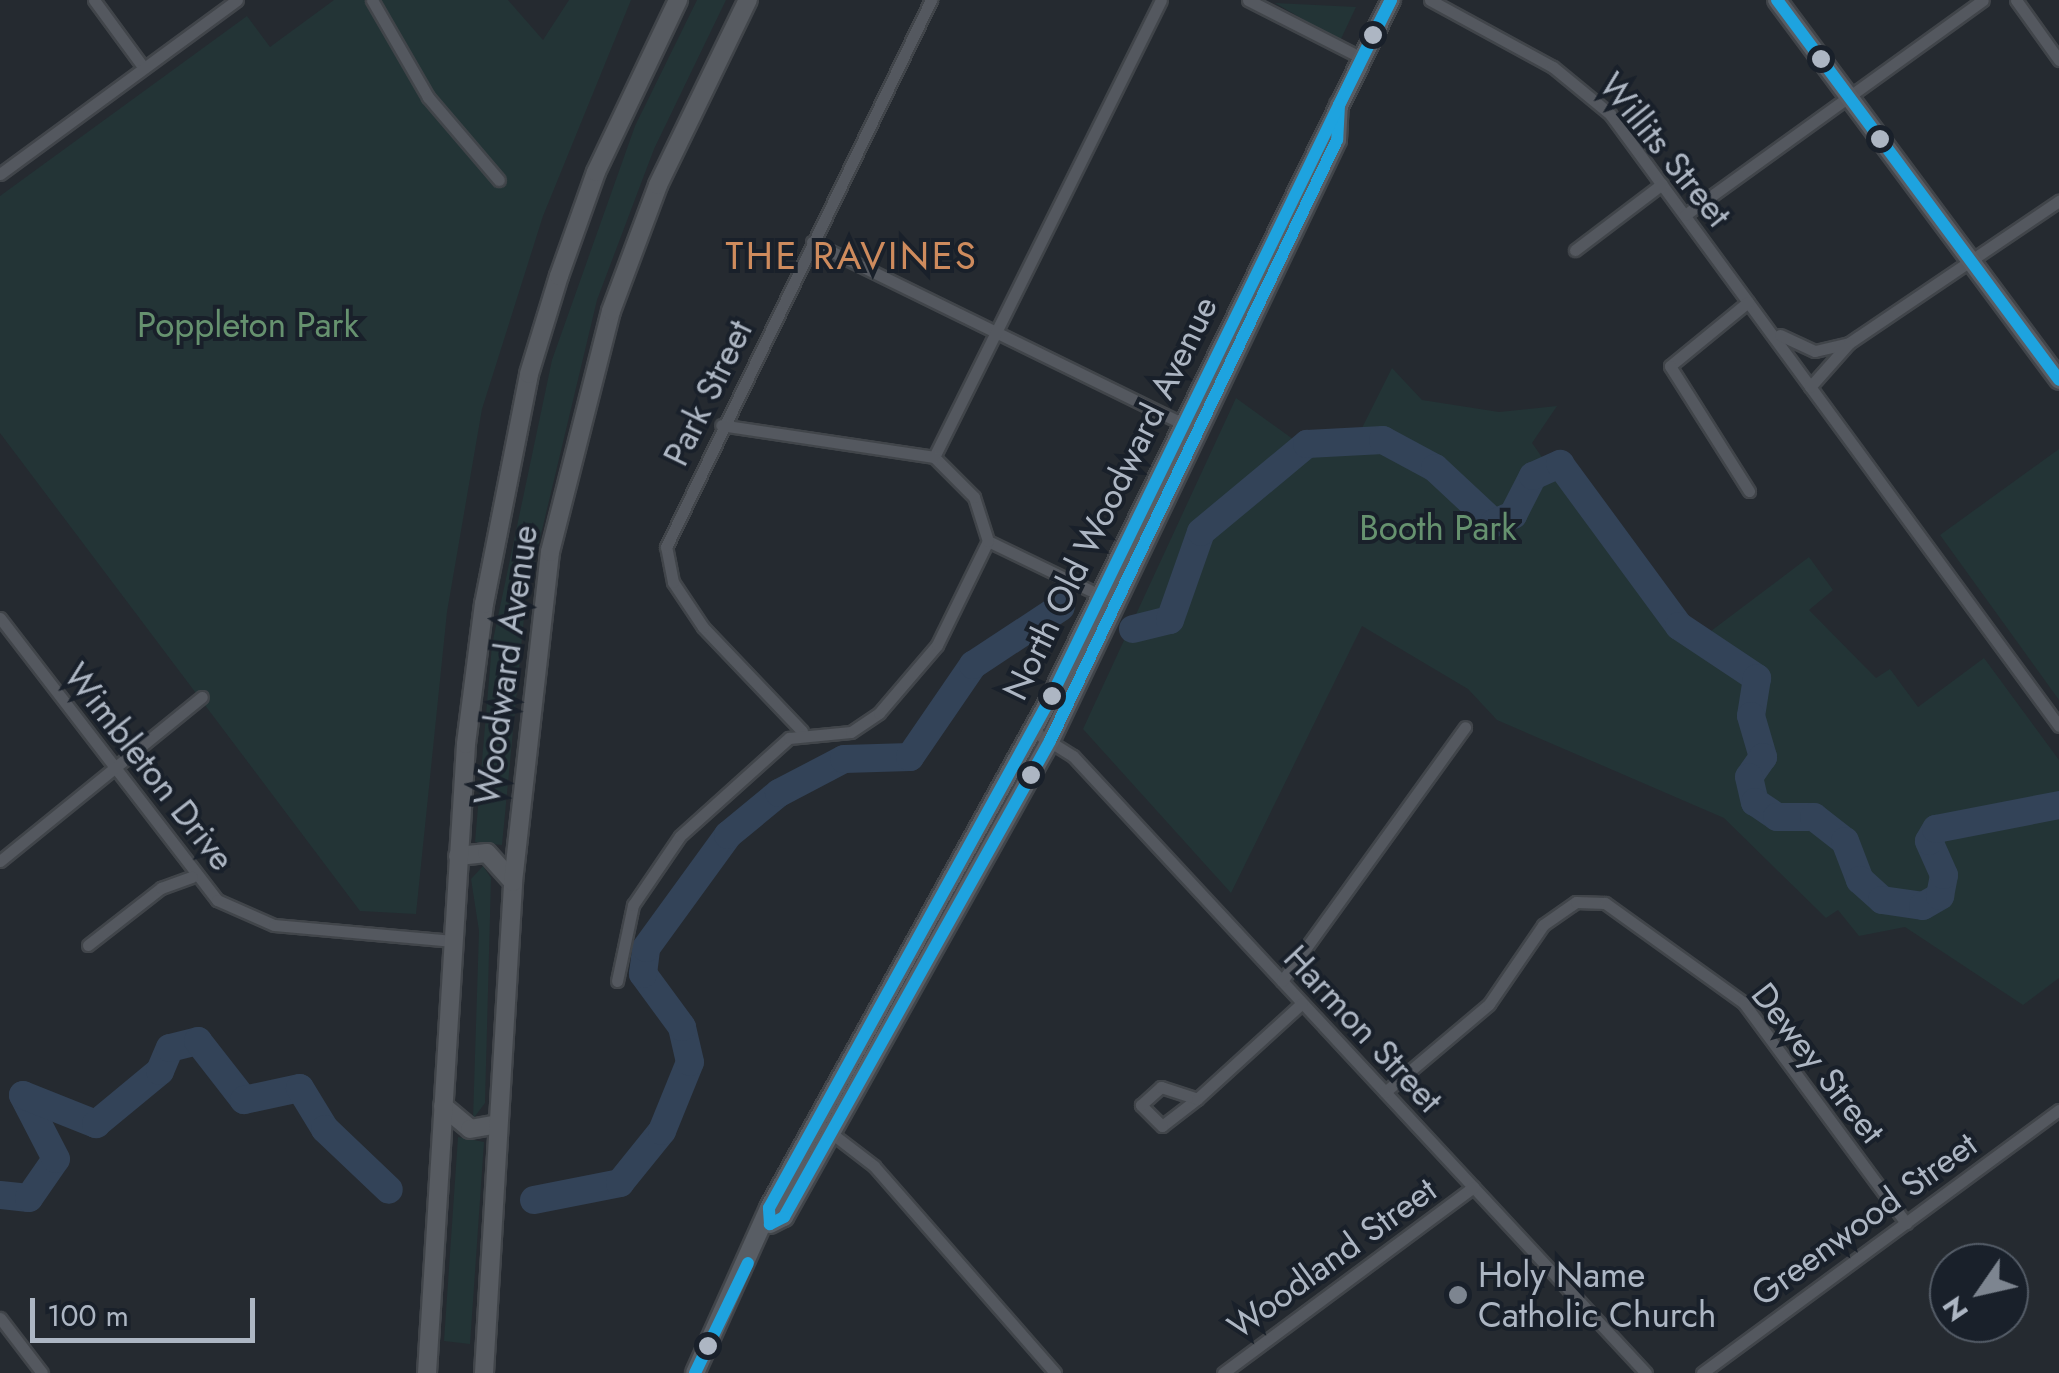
<!DOCTYPE html>
<style>
body{margin:0}
#map{position:relative;width:2059px;height:1373px;overflow:hidden;background:#252a30;font-family:Jost,sans-serif}
div>[style]{position:absolute}
[style*='--x']{left:calc(var(--x)*1px);top:calc(var(--y)*1px);width:calc(var(--w)*1px);rotate:calc(var(--a)*1deg)}
.green>*{inset:0;background:#233436}
.river>*{height:28px;margin:-14px;padding:0 14px;transform-origin:14px;border-radius:14px;background:#334358}
.roads{filter:drop-shadow(2px 0 #41454a) drop-shadow(-2px 0 #41454a) drop-shadow(0 2px #41454a) drop-shadow(0 -2px #41454a)}
.street>*{height:11px;margin:-5.5px;padding:0 5.5px;transform-origin:5.5px;border-radius:5.5px;background:#54585f}
.secondary>*{height:18px;margin:-9px;padding:0 9px;transform-origin:9px;border-radius:9px;background:#585d64}
.primary>*{height:18px;margin:-9px;padding:0 9px;transform-origin:9px;border-radius:9px;background:#575b61}
.bus-1>*{height:12px;margin:-6px;padding:0 6px;transform-origin:6px;border-radius:6px;background:#1ea3df}
.bus-2>*{height:12px;margin:-6px;padding:0 6px;transform-origin:6px;border-radius:6px;background:#1ea3df}
.dots>*{width:28px;height:28px;translate:-50% -50%;box-sizing:border-box;border:5px solid #19202a;border-radius:50%}
span{translate:-50% -50%;white-space:nowrap;text-align:center;line-height:1.15;-webkit-text-stroke:8px #19202a;paint-order:stroke}
.street-label{font-size:35px;color:#adb6c3}
.park-label{font-size:35px;color:#66926f}
.poi-label{font-size:35px;color:#adb6c3}
.left{translate:0 -50%;text-align:left}
.neighbourhood-label{font-size:38px;color:#ce8b5d;letter-spacing:2.5px}
.north{position:absolute;left:1929px;top:1243px;width:100px;height:100px;box-sizing:border-box;background:#19202a;border:2px solid #545c67;border-radius:50%;rotate:236deg;font-size:28px;font-weight:700;line-height:40px;text-align:center;color:#adb6c3}
.north::after{content:'';display:block;margin:auto;width:35px;height:45px;background:#7d8590;clip-path:polygon(50% 0,100% 100%,50% 72%,0 100%)}
.scale{position:absolute;left:30px;top:1298px;width:225px;height:45px;box-sizing:border-box;border:5px solid #adb6c3;border-top:0;padding-left:12px;font-size:30px;line-height:35px;white-space:nowrap;color:#adb6c3;-webkit-text-stroke:8px #19202a;paint-order:stroke}
</style>
<div id="map">
<div class="green">
<div style="clip-path:polygon(334px 0,508px 0,543px 40px,569px 0,631px 0,543px 216px,482px 409px,447px 612px,416px 914px,360px 911px,0 433px,0 196px,247px 16px,270px 47px)"></div>
<div style="clip-path:polygon(697px 0,726px 0,654px 149px,597px 300px,526px 597px,502px 845px,475px 842px,492px 645px,552px 360px,635px 126px)"></div>
<div style="clip-path:polygon(1275px 3px,1356px 7px,1340px 41px)"></div>
<div style="clip-path:polygon(1392px 368px,1422px 400px,1499px 412px,1557px 406px,1532px 443px,1568px 494px,1596px 496px,1638px 587px,1707px 634px,1809px 557px,1833px 590px,1809px 610px,1876px 678px,1890px 669px,1918px 707px,1984px 658px,2059px 760px,2059px 978px,2023px 1005px,1905px 927px,1859px 936px,1838px 910px,1826px 918px,1724px 818px,1497px 720px,1468px 689px,1362px 626px,1231px 893px,1083px 729px,1236px 398px,1297px 442px,1359px 434px)"></div>
<div style="clip-path:polygon(2059px 449px,2059px 700px,1940px 535px)"></div>
<div style="clip-path:polygon(483px 866px,491px 878px,485px 1103px,473px 1119px,479px 931px,471px 879px)"></div>
<div style="clip-path:polygon(458px 1137px,484px 1142px,470px 1344px,444px 1341px)"></div>
</div>
<div class="river">
<div style="--x:1133;--y:629;--w:38;--a:-14"></div>
<div style="--x:1170;--y:620;--w:93;--a:-70.6"></div>
<div style="--x:1201;--y:532;--w:138;--a:-39.7"></div>
<div style="--x:1307;--y:444;--w:76;--a:-3"></div>
<div style="--x:1383;--y:440;--w:59;--a:28.3"></div>
<div style="--x:1435;--y:468;--w:81;--a:43"></div>
<div style="--x:1494;--y:523;--w:21;--a:-23"></div>
<div style="--x:1513;--y:515;--w:44;--a:-62.9"></div>
<div style="--x:1533;--y:476;--w:30;--a:-24"></div>
<div style="--x:1560;--y:464;--w:201;--a:53.7"></div>
<div style="--x:1679;--y:626;--w:94;--a:33.7"></div>
<div style="--x:1757;--y:678;--w:38;--a:99"></div>
<div style="--x:1751;--y:716;--w:43;--a:73.7"></div>
<div style="--x:1763;--y:757;--w:24;--a:125"></div>
<div style="--x:1749;--y:777;--w:26;--a:77"></div>
<div style="--x:1755;--y:802;--w:27;--a:34"></div>
<div style="--x:1777;--y:817;--w:37;--a:0"></div>
<div style="--x:1814;--y:817;--w:39;--a:38"></div>
<div style="--x:1845;--y:841;--w:42;--a:69"></div>
<div style="--x:1860;--y:880;--w:30;--a:42"></div>
<div style="--x:1882;--y:900;--w:41;--a:8.3"></div>
<div style="--x:1923;--y:906;--w:20;--a:-30"></div>
<div style="--x:1940;--y:896;--w:21;--a:-79"></div>
<div style="--x:1944;--y:875;--w:37;--a:-114"></div>
<div style="--x:1929;--y:841;--w:14;--a:-60"></div>
<div style="--x:1936;--y:829;--w:125;--a:-11"></div>
<div style="--x:0;--y:1195;--w:29;--a:6"></div>
<div style="--x:29;--y:1198;--w:47;--a:-55.3"></div>
<div style="--x:56;--y:1159;--w:72;--a:-117.3"></div>
<div style="--x:23;--y:1095;--w:79;--a:21.7"></div>
<div style="--x:96;--y:1124;--w:83;--a:-39.6"></div>
<div style="--x:160;--y:1071;--w:25;--a:-67"></div>
<div style="--x:170;--y:1048;--w:29;--a:-14"></div>
<div style="--x:198;--y:1041;--w:75;--a:52.1"></div>
<div style="--x:244;--y:1100;--w:57;--a:-12.1"></div>
<div style="--x:300;--y:1088;--w:48;--a:58.6"></div>
<div style="--x:325;--y:1129;--w:88;--a:43.6"></div>
<div style="--x:534;--y:1200;--w:88;--a:-11.2"></div>
<div style="--x:620;--y:1183;--w:67;--a:-51.1"></div>
<div style="--x:662;--y:1131;--w:74;--a:-67.9"></div>
<div style="--x:690;--y:1062;--w:36;--a:-103"></div>
<div style="--x:682;--y:1027;--w:66;--a:-126.3"></div>
<div style="--x:643;--y:974;--w:26;--a:-83"></div>
<div style="--x:646;--y:948;--w:140;--a:-54"></div>
<div style="--x:728;--y:835;--w:66;--a:-39.5"></div>
<div style="--x:779;--y:793;--w:73;--a:-27.6"></div>
<div style="--x:844;--y:759;--w:66;--a:-1.7"></div>
<div style="--x:910;--y:757;--w:112;--a:-55.6"></div>
<div style="--x:973;--y:665;--w:105;--a:-33.4"></div>
</div>
<div class="roads">
<div class="street">
<div style="--x:94;--y:0;--w:84;--a:53.7"></div>
<div style="--x:372;--y:0;--w:112;--a:60"></div>
<div style="--x:428;--y:97;--w:109;--a:49.5"></div>
<div style="--x:1248;--y:0;--w:128;--a:27"></div>
<div style="--x:1430;--y:0;--w:140;--a:28.6"></div>
<div style="--x:1553;--y:67;--w:74;--a:39.5"></div>
<div style="--x:1610;--y:114;--w:759;--a:53.73"></div>
<div style="--x:2016;--y:0;--w:74;--a:54.4"></div>
<div style="--x:0;--y:174;--w:294;--a:-36.3"></div>
<div style="--x:1685;--y:215;--w:367;--a:-35.8"></div>
<div style="--x:812;--y:242;--w:421;--a:26.1"></div>
<div style="--x:1575;--y:250;--w:109;--a:-37.2"></div>
<div style="--x:1748;--y:302;--w:101;--a:140.6"></div>
<div style="--x:1670;--y:366;--w:148;--a:57.7"></div>
<div style="--x:1780;--y:335;--w:38;--a:25"></div>
<div style="--x:1815;--y:351;--w:35;--a:-13"></div>
<div style="--x:1849;--y:343;--w:254;--a:-34.1"></div>
<div style="--x:1810;--y:387;--w:59;--a:-48.4"></div>
<div style="--x:934;--y:457;--w:510;--a:-63.59"></div>
<div style="--x:988;--y:541;--w:131;--a:25.8"></div>
<div style="--x:0;--y:618;--w:356;--a:52.4"></div>
<div style="--x:217;--y:900;--w:62;--a:23.7"></div>
<div style="--x:274;--y:925;--w:180;--a:5.1"></div>
<div style="--x:802;--y:731;--w:144;--a:-133.6"></div>
<div style="--x:703;--y:627;--w:54;--a:-123.7"></div>
<div style="--x:673;--y:582;--w:36;--a:-101"></div>
<div style="--x:666;--y:547;--w:608;--a:-64.15"></div>
<div style="--x:1033;--y:731;--w:47;--a:32"></div>
<div style="--x:1073;--y:756;--w:842;--a:47.12"></div>
<div style="--x:0;--y:861;--w:260;--a:-39.1"></div>
<div style="--x:88;--y:945;--w:93;--a:-38"></div>
<div style="--x:161;--y:888;--w:33;--a:-20"></div>
<div style="--x:617;--y:981;--w:78;--a:-78.1"></div>
<div style="--x:633;--y:905;--w:83;--a:-55.7"></div>
<div style="--x:680;--y:836;--w:147;--a:-42"></div>
<div style="--x:789;--y:738;--w:62;--a:-5.5"></div>
<div style="--x:851;--y:732;--w:34;--a:-34"></div>
<div style="--x:879;--y:713;--w:89;--a:-49.5"></div>
<div style="--x:937;--y:645;--w:116;--a:-63.9"></div>
<div style="--x:988;--y:541;--w:46;--a:-107.7"></div>
<div style="--x:974;--y:497;--w:57;--a:-135"></div>
<div style="--x:934;--y:457;--w:215;--a:-171.5"></div>
<div style="--x:1282;--y:981;--w:313;--a:-54.2"></div>
<div style="--x:1385;--y:1092;--w:136;--a:-40.2"></div>
<div style="--x:1489;--y:1004;--w:96;--a:-55.6"></div>
<div style="--x:1543;--y:925;--w:40;--a:-34.9"></div>
<div style="--x:1576;--y:902;--w:29;--a:2"></div>
<div style="--x:1605;--y:903;--w:170;--a:35.7"></div>
<div style="--x:1743;--y:1002;--w:275;--a:53.6"></div>
<div style="--x:1197;--y:1099;--w:44;--a:142.4"></div>
<div style="--x:1162;--y:1126;--w:30;--a:-135"></div>
<div style="--x:1141;--y:1105;--w:27;--a:-42"></div>
<div style="--x:1161;--y:1087;--w:38;--a:18"></div>
<div style="--x:1197;--y:1099;--w:142;--a:-42.4"></div>
<div style="--x:826;--y:1129;--w:61;--a:37.6"></div>
<div style="--x:874;--y:1166;--w:275;--a:48.8"></div>
<div style="--x:0;--y:1318;--w:69;--a:52.6"></div>
<div style="--x:1223;--y:1373;--w:312;--a:-36.6"></div>
<div style="--x:1702;--y:1373;--w:443;--a:-36.4"></div>
</div>
<div class="secondary">
<div style="--x:1777;--y:0;--w:473;--a:53.4"></div>
<div style="--x:770;--y:1224;--w:16;--a:-27"></div>
<div style="--x:784;--y:1217;--w:545;--a:-60.8"></div>
<div style="--x:1050;--y:741;--w:666;--a:-64.47"></div>
<div style="--x:1337;--y:140;--w:35;--a:-87"></div>
<div style="--x:695;--y:1373;--w:181;--a:-65.8"></div>
<div style="--x:769;--y:1208;--w:581;--a:-61.1"></div>
<div style="--x:1050;--y:699;--w:778;--a:-64"></div>
</div>
<div class="primary">
<div style="--x:458;--y:856;--w:29;--a:-6"></div>
<div style="--x:487;--y:853;--w:39;--a:48"></div>
<div style="--x:443;--y:1106;--w:35;--a:40"></div>
<div style="--x:470;--y:1129;--w:28;--a:-10"></div>
<div style="--x:427;--y:1373;--w:630;--a:-86.45"></div>
<div style="--x:466;--y:744;--w:141;--a:-82.7"></div>
<div style="--x:484;--y:604;--w:234;--a:-78.9"></div>
<div style="--x:529;--y:374;--w:102;--a:-73"></div>
<div style="--x:559;--y:276;--w:110;--a:-70.4"></div>
<div style="--x:596;--y:172;--w:191;--a:-64.5"></div>
<div style="--x:484;--y:1373;--w:492;--a:-86.6"></div>
<div style="--x:513;--y:882;--w:332;--a:-83.6"></div>
<div style="--x:550;--y:552;--w:249;--a:-75.8"></div>
<div style="--x:611;--y:311;--w:134;--a:-69.5"></div>
<div style="--x:658;--y:185;--w:206;--a:-64.1"></div>
</div>
</div>
<div class="bus-1">
<div style="--x:1391;--y:0;--w:117;--a:116.3"></div>
<div style="--x:1339;--y:105;--w:78;--a:-64.1"></div>
<div style="--x:1373;--y:35;--w:39;--a:-63"></div>
<div style="--x:1339;--y:105;--w:35;--a:93"></div>
<div style="--x:1337;--y:140;--w:666;--a:115.53"></div>
<div style="--x:1050;--y:741;--w:545;--a:119.2"></div>
<div style="--x:784;--y:1217;--w:16;--a:153"></div>
<div style="--x:770;--y:1224;--w:16;--a:-94"></div>
<div style="--x:769;--y:1208;--w:581;--a:-61.1"></div>
<div style="--x:1050;--y:699;--w:661;--a:-64.06"></div>
<div style="--x:695;--y:1373;--w:122;--a:-64.3"></div>
</div>
<div class="bus-2">
<div style="--x:1777;--y:0;--w:473;--a:53.4"></div>
</div>
<div class="dots">
<div style="left:1373px;top:35px;background:#adb6c3"></div>
<div style="left:1821px;top:59px;background:#adb6c3"></div>
<div style="left:1880px;top:139px;background:#adb6c3"></div>
<div style="left:1052px;top:696px;background:#adb6c3"></div>
<div style="left:1031px;top:775px;background:#adb6c3"></div>
<div style="left:1458px;top:1295px;background:#7d8590"></div>
<div style="left:708px;top:1346px;background:#adb6c3"></div>
</div>
<div class="street-label">
<span style="left:1665px;top:150px;rotate:51deg">Willits Street</span>
<span style="left:708px;top:393px;rotate:-64deg">Park Street</span>
<span style="left:1110px;top:498px;rotate:-64deg">North Old Woodward Avenue</span>
<span style="left:506px;top:665px;rotate:-82deg">Woodward Avenue</span>
<span style="left:149px;top:767px;rotate:52deg">Wimbleton Drive</span>
<span style="left:1363px;top:1029px;rotate:47deg">Harmon Street</span>
<span style="left:1818px;top:1063px;rotate:52deg">Dewey Street</span>
<span style="left:1864px;top:1219px;rotate:-36deg">Greenwood Street</span>
<span style="left:1332px;top:1258px;rotate:-36deg">Woodland Street</span>
</div>
<div class="park-label">
<span style="left:248px;top:325px">Poppleton Park</span>
<span style="left:1438px;top:528px">Booth Park</span>
</div>
<div class="poi-label">
<span class="left" style="left:1478px;top:1295px">Holy Name<br>Catholic Church</span>
</div>
<div class="neighbourhood-label">
<span style="left:852px;top:256px">THE RAVINES</span>
</div>
<div class="north">N</div>
<div class="scale">100 m</div>
</div>
